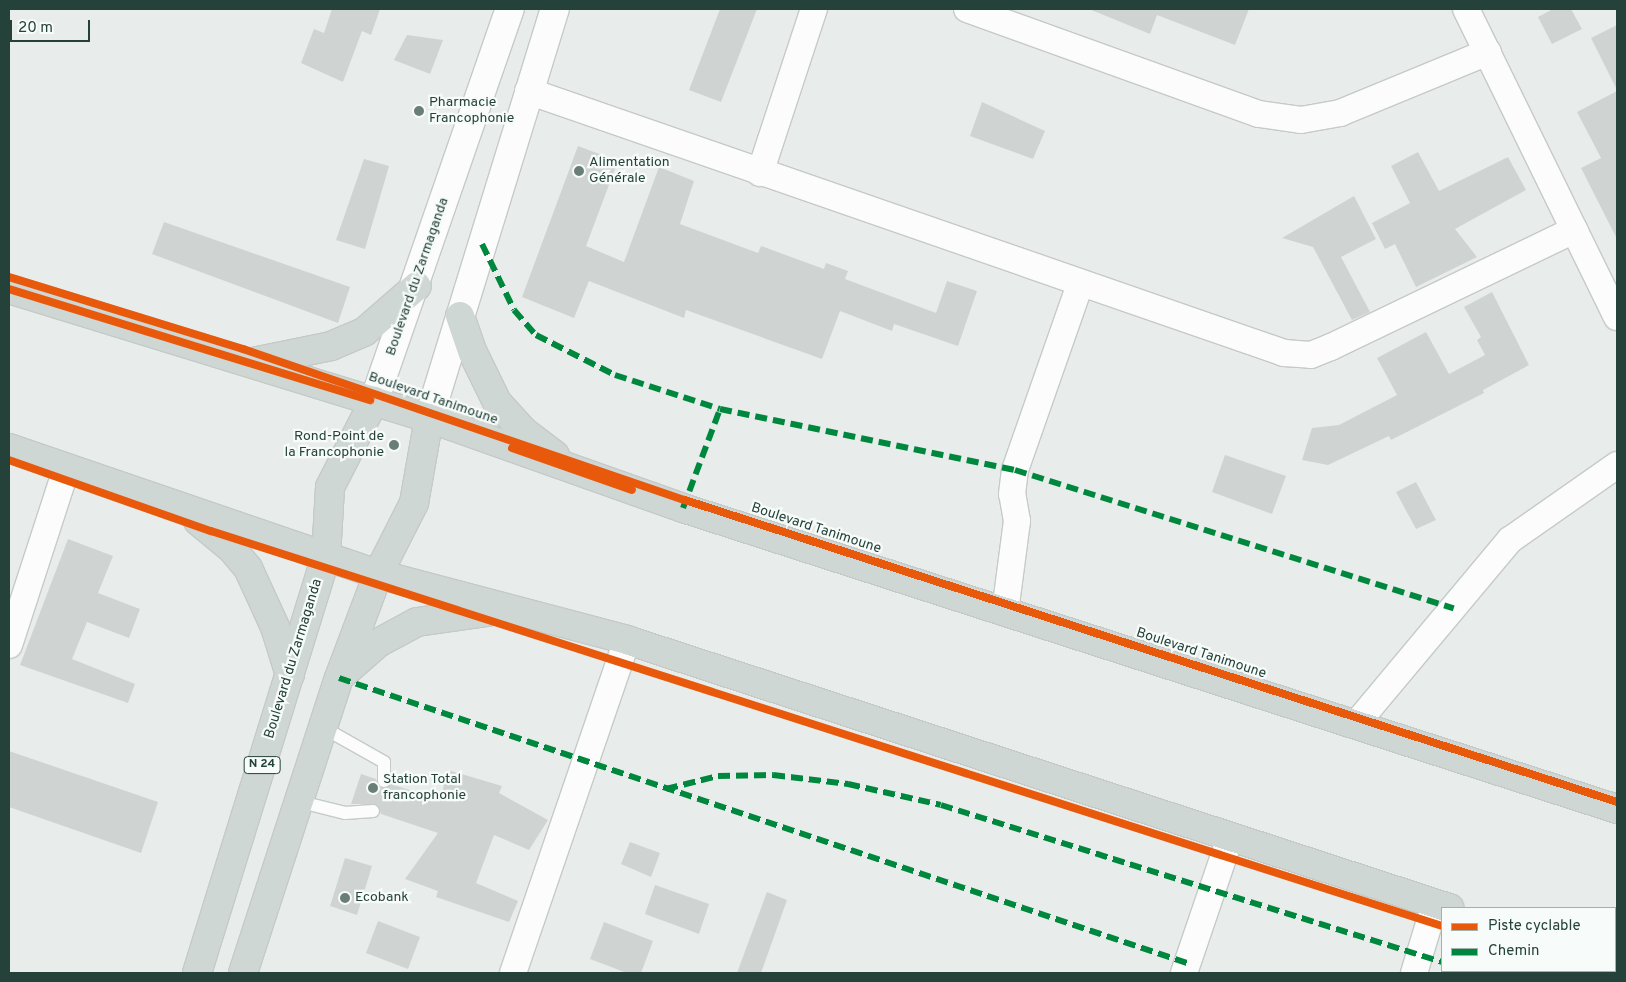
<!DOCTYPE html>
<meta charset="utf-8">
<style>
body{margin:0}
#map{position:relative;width:1626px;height:982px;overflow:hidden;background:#e8edeb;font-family:Overpass,sans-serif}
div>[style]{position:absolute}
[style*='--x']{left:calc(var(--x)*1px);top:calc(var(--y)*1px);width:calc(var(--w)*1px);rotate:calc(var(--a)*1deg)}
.building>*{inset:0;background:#cfd4d2}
.roads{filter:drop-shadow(1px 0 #c5cac8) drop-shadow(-1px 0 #c5cac8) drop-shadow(0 1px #c5cac8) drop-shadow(0 -1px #c5cac8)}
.service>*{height:12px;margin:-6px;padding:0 6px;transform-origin:6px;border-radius:6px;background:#fcfcfc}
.minor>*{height:26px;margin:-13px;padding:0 13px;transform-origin:13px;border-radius:13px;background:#fcfcfc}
.secondary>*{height:28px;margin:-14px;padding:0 14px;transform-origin:14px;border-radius:14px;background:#fcfcfc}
.primary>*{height:28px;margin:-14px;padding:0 14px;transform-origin:14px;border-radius:14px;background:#cfd7d5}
.quiet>*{height:6px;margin-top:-3px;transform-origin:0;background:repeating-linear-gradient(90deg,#00873e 0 12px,transparent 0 18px)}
.cycleway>*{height:8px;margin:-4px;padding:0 4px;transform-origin:4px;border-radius:4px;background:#e8590c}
.dots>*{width:14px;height:14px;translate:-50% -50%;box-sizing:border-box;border:2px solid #f7fbf9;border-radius:50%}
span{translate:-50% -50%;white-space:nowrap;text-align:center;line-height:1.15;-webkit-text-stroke:4.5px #f7fbf9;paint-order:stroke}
.shield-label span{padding:1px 4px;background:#f7fbf9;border:1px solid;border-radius:4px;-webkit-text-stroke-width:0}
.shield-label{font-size:12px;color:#24423a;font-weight:700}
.poi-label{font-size:14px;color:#24423a}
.left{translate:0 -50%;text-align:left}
.right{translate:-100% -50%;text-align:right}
.street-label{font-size:14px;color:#24423a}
.frame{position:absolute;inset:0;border:10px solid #24423a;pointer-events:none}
.legend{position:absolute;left:1441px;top:907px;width:175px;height:65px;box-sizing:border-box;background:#f7fbf9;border:1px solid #a3b1ad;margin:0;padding:6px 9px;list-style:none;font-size:15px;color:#24423a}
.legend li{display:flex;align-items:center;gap:10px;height:25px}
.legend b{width:25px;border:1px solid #a3b1ad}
.scale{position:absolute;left:10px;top:20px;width:80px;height:22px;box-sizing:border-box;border:2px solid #24423a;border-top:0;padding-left:6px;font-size:15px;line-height:18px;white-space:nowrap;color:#24423a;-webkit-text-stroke:4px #f7fbf9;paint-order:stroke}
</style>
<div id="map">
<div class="building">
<div style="clip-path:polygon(332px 9px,380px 9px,371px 35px,362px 31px,343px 82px,301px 63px,314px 29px,324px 33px)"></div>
<div style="clip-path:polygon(720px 9px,757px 9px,721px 102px,689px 90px)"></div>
<div style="clip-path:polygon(1089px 9px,1249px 9px,1235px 45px,1157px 15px,1150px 34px)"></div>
<div style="clip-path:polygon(1553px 9px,1571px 9px,1582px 29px,1552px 44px,1538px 17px)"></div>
<div style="clip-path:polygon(1617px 25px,1617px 90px,1591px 38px)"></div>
<div style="clip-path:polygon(407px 35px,443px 40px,430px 74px,394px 60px)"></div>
<div style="clip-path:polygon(1617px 91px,1617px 239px,1581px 168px,1601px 158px,1577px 112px)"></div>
<div style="clip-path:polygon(982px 102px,1045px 131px,1033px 159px,970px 136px)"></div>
<div style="clip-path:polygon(578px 146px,618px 161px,586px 246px,624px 262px,659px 167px,694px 181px,680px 224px,758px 253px,761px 246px,824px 269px,826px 263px,848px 271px,845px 279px,936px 313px,947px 281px,977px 291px,958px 346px,894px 324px,892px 331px,840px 311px,822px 359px,686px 310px,684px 318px,589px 281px,574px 318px,522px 297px)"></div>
<div style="clip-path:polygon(1418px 152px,1439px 191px,1508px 157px,1526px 190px,1455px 229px,1477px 257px,1416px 287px,1395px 244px,1385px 249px,1372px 223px,1410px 203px,1391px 166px)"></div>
<div style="clip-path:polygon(364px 159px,389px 166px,365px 249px,336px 240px)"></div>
<div style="clip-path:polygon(1354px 196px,1376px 239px,1341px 257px,1370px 312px,1352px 320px,1313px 247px,1282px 238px)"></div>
<div style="clip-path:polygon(164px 222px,350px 287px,338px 323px,152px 254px)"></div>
<div style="clip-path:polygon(1492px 292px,1529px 365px,1483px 390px,1484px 393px,1391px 440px,1389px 436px,1328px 465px,1302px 460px,1312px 428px,1339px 425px,1397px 395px,1377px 358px,1426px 332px,1449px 374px,1485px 355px,1477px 340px,1481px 337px,1464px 307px)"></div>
<div style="clip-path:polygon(1225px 455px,1286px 476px,1272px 514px,1212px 492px)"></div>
<div style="clip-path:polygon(1416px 482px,1436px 520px,1416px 529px,1396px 492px)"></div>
<div style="clip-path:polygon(68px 539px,113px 556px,98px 593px,140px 609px,129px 638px,87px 622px,72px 659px,135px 684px,128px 703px,20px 665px)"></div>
<div style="clip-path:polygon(9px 751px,158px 802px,141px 853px,9px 807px)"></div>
<div style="clip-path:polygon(448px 770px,502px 786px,499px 793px,548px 820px,529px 850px,494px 835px,476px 883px,518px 901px,509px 922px,436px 897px,438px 891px,405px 879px,438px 833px,381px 814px,376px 804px,351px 804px,361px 774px,376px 779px,380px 788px,391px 784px,440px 800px)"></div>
<div style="clip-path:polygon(630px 842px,660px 853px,651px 877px,621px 864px)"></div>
<div style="clip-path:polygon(345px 858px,372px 866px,357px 915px,330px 906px)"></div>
<div style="clip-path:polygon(655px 885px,709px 904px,699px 934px,645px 914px)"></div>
<div style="clip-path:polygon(767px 892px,787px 900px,761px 973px,737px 973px)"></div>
<div style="clip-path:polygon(378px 921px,420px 937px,408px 969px,366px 953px)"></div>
<div style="clip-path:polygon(604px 922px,653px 941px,641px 973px,627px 973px,590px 959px)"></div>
</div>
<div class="roads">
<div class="service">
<div style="--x:322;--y:727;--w:71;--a:29.4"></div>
<div style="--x:384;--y:762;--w:19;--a:90"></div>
<div style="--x:301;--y:802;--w:45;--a:14"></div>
<div style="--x:345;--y:813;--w:28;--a:-4"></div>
</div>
<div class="minor">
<div style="--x:967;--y:9;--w:310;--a:19.8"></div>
<div style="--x:1259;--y:114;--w:42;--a:8.1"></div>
<div style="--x:1301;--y:120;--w:40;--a:-10"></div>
<div style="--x:1340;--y:113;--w:160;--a:-22.4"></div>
<div style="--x:1466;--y:9;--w:343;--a:63.9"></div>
<div style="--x:528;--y:91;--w:800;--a:19.11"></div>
<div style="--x:1284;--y:353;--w:27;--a:4"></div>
<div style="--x:1311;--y:355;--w:22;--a:-22"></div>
<div style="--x:1331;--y:347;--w:270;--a:-25.7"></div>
<div style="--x:760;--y:173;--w:173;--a:-71.8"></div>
<div style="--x:1005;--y:612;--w:92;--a:-82.5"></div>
<div style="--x:1017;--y:521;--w:27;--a:-100"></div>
<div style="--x:1012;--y:494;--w:24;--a:-83"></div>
<div style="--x:1015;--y:470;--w:197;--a:-70.7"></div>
<div style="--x:9;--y:645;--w:187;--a:-72"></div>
<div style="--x:1356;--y:724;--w:240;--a:-50.1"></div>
<div style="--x:1510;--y:540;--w:131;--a:-35"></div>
<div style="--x:513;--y:973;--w:352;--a:-71.1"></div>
<div style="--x:1184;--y:973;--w:143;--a:-71.2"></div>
<div style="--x:1414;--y:973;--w:72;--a:-73.1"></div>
</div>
<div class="secondary">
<div style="--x:374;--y:401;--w:415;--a:-70.9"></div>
<div style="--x:429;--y:418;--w:428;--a:-72.9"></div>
</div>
<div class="primary">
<div style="--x:9;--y:289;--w:439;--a:17.1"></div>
<div style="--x:429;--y:418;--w:269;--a:19.5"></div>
<div style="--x:683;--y:508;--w:981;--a:17.86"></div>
<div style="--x:460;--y:316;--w:39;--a:71"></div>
<div style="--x:473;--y:353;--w:55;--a:63.9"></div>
<div style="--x:497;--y:402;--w:39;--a:48"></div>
<div style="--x:523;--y:431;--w:40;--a:37"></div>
<div style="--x:253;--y:362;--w:80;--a:-11.6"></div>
<div style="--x:331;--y:346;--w:36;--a:-23"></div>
<div style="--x:364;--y:332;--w:70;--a:-41"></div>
<div style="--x:9;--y:448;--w:390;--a:18.9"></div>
<div style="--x:378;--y:574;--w:258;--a:14.8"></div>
<div style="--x:627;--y:640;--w:865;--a:18.06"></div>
<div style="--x:198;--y:521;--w:44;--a:39.5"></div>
<div style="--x:232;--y:549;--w:25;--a:50"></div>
<div style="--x:248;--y:568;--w:65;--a:65.4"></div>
<div style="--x:275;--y:627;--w:50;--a:72.6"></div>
<div style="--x:344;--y:673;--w:45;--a:-41.4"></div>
<div style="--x:378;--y:643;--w:44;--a:-28.3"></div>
<div style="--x:417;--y:622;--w:71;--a:-8.1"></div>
<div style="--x:1615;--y:961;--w:2;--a:0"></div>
<div style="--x:197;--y:973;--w:436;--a:-72.8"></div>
<div style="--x:326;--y:557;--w:70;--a:-86.7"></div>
<div style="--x:330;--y:487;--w:97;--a:-62.9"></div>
<div style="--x:243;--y:973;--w:310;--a:-72"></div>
<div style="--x:339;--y:678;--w:111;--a:-69.4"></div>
<div style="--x:378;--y:574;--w:80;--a:-63.1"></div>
<div style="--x:414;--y:503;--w:86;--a:-80"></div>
</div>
</div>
<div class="quiet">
<div style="--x:482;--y:244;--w:73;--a:64.1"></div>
<div style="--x:514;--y:310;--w:33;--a:49"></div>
<div style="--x:536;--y:335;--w:89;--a:26.9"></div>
<div style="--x:615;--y:375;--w:110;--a:17.9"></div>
<div style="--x:720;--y:409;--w:301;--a:11.7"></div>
<div style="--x:1015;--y:470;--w:460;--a:17.5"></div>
<div style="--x:683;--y:508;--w:106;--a:-69.5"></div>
<div style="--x:339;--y:678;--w:895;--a:18.58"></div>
<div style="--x:666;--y:789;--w:54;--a:-14"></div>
<div style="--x:718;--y:776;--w:55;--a:-1"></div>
<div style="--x:773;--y:775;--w:76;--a:6.8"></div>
<div style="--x:848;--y:784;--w:95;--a:12.7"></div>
<div style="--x:941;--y:805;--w:525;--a:17.4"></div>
<div style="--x:1473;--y:971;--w:8;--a:14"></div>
</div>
<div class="cycleway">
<div style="--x:9;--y:277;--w:245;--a:17.1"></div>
<div style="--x:243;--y:349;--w:467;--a:18.9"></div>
<div style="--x:685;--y:500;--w:980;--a:17.95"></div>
<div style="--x:9;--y:289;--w:378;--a:17.1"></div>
<div style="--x:512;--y:448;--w:127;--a:19.3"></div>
<div style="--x:9;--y:460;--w:214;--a:19.4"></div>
<div style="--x:211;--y:531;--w:1293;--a:17.79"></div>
</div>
<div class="dots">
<div style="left:419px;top:111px;background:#697e78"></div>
<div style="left:579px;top:171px;background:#697e78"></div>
<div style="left:394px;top:445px;background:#697e78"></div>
<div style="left:373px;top:788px;background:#697e78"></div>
<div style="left:345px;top:898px;background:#697e78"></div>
</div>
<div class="shield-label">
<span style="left:262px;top:765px">N 24</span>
</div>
<div class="poi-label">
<span class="left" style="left:429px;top:111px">Pharmacie<br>Francophonie</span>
<span class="left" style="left:589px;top:171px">Alimentation<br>Générale</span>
<span class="right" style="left:384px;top:445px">Rond-Point de<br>la Francophonie</span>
<span class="left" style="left:383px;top:788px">Station Total<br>francophonie</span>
<span class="left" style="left:355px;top:898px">Ecobank</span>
</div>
<div class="street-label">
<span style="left:418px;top:277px;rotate:-71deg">Boulevard du Zarmaganda</span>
<span style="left:433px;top:399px;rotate:19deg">Boulevard Tanimoune</span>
<span style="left:816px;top:529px;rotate:18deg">Boulevard Tanimoune</span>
<span style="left:1201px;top:654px;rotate:18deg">Boulevard Tanimoune</span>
<span style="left:294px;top:659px;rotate:-73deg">Boulevard du Zarmaganda</span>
</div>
<div class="frame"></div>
<ul class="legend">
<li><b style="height:6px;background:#e8590c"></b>Piste cyclable</li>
<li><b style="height:6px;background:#00873e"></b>Chemin</li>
</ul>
<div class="scale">20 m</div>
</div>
